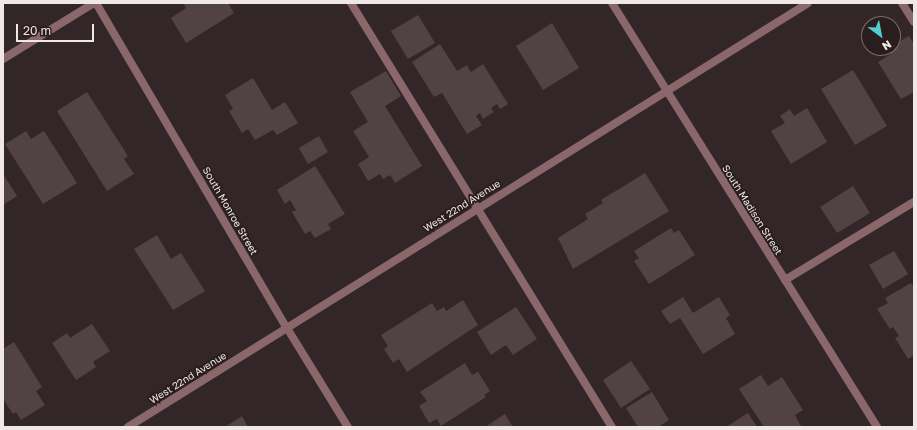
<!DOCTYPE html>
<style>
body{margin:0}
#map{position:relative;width:917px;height:430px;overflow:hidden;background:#332628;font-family:"Golos Text",sans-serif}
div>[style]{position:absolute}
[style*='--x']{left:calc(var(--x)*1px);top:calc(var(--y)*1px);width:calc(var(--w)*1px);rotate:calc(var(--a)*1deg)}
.building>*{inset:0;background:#514344}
.service>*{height:8px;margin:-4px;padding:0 4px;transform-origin:4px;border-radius:4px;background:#8a676a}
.minor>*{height:8px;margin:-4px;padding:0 4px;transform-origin:4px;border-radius:4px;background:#8a676a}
span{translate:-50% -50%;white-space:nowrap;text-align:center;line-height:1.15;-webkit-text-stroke:3.5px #291d1e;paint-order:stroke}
.street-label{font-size:10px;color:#f0e7e7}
.frame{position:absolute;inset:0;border:4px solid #f0e7e7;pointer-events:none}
.north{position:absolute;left:861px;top:16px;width:40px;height:40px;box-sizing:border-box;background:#291d1e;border:1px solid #796e6e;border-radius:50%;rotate:148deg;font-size:11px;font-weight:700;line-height:16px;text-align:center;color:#f0e7e7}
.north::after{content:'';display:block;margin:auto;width:14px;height:18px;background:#52cdce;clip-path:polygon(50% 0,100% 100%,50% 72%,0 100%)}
.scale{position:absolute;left:16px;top:24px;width:78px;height:18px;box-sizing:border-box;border:2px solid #f0e7e7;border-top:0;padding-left:5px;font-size:12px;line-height:14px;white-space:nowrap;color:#f0e7e7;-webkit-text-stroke:3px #291d1e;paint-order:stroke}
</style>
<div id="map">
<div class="building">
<div style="clip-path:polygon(183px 3px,228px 3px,234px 13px,186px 43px,171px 18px,186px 8px)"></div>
<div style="clip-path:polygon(418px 15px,435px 43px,408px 59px,391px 31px)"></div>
<div style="clip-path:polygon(552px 23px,579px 68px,543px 90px,516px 46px)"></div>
<div style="clip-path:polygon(909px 36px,914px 44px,914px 92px,901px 99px,878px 62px,891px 54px,887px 49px,893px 48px,893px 45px)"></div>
<div style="clip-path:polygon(440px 44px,457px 71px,467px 65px,471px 72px,483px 64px,508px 104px,500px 109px,497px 104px,491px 108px,494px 112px,483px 119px,480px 113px,476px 116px,482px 125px,467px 134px,442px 93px,434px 97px,412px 62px)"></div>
<div style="clip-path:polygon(853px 70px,887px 126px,855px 145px,821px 89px)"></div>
<div style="clip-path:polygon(386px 71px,401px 96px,385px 106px,422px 166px,395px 183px,390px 175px,383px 179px,380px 174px,368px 181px,358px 164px,369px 157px,353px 131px,368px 122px,350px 92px)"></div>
<div style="clip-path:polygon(253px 78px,272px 110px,285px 102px,298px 123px,277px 135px,273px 130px,255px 140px,248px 129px,242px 133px,229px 111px,233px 109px,225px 95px)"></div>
<div style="clip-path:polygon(87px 92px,128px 156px,124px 159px,134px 174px,107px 191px,57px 111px)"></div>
<div style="clip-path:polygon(807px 108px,827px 142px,791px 164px,771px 131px,785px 123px,780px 116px,790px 109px,794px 116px)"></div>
<div style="clip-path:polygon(26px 131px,31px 139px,44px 131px,77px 183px,43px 204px,5px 144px)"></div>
<div style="clip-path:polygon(319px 136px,328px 152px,308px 164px,299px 148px)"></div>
<div style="clip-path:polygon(315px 166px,345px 214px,328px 224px,331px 229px,315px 238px,310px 231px,305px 234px,292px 212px,296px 210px,290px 200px,285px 204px,277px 190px)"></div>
<div style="clip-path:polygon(645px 173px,669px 211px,573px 269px,558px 238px,588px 219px,585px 214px,603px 203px,601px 200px)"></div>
<div style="clip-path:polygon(3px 174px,17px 196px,3px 205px)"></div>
<div style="clip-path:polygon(853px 186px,870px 213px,837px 233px,820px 207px)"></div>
<div style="clip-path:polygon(671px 228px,674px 233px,679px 230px,695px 255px,649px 284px,634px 261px,639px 258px,634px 251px)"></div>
<div style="clip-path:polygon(157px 235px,171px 259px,181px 253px,205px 291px,173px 310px,134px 249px)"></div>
<div style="clip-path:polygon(894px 251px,908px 274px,883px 289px,869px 265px)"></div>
<div style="clip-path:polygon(911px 283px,914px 287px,914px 355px,908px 359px,895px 338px,899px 336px,893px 327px,890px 329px,877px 309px,888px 303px,885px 298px)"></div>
<div style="clip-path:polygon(683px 297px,693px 313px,719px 297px,730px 315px,726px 318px,735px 334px,703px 354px,680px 318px,670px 324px,661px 311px)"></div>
<div style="clip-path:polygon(463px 300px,478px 325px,407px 372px,399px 359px,393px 363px,384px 349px,388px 346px,381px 335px,432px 303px,437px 311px,444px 307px,446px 311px)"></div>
<div style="clip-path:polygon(516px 307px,537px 339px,513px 355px,506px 345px,491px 355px,477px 332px)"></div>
<div style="clip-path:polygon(92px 324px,110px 351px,93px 362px,96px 367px,76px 380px,52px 343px,67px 333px,70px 338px)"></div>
<div style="clip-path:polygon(14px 342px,42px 387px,36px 391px,45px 405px,21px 420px,16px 412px,13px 414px,3px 399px,3px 349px)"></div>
<div style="clip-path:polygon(631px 361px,650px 389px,621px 408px,603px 380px)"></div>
<div style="clip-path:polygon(465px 363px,472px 375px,478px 372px,490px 391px,484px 395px,486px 397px,441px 426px,437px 419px,429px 423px,419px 406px,427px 401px,420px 392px)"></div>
<div style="clip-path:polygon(761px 375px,768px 386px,782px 377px,803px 410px,795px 415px,801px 426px,764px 427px,739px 389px)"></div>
<div style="clip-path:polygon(652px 392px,669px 420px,658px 427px,638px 427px,626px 408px)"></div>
<div style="clip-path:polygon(748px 413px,757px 427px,726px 427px)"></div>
<div style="clip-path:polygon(505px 414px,513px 427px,485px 427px)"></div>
<div style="clip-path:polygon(242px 416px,248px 427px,225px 427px)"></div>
</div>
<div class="service">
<div style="--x:351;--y:3;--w:498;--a:58.4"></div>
<div style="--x:902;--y:3;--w:22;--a:58"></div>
<div style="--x:785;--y:280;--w:151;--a:-31.2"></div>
</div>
<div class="minor">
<div style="--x:96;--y:3;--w:377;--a:59.6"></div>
<div style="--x:287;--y:328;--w:116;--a:58.4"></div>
<div style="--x:612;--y:3;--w:500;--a:57.99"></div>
<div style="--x:3;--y:59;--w:107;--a:-31.6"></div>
<div style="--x:128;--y:427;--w:801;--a:-31.94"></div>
</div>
<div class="street-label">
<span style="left:462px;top:206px;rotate:-32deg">West 22nd Avenue</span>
<span style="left:752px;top:210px;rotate:58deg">South Madison Street</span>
<span style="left:230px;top:211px;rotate:60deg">South Monroe Street</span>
<span style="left:188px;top:378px;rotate:-32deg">West 22nd Avenue</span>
</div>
<div class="frame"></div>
<div class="north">N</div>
<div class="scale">20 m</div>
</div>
